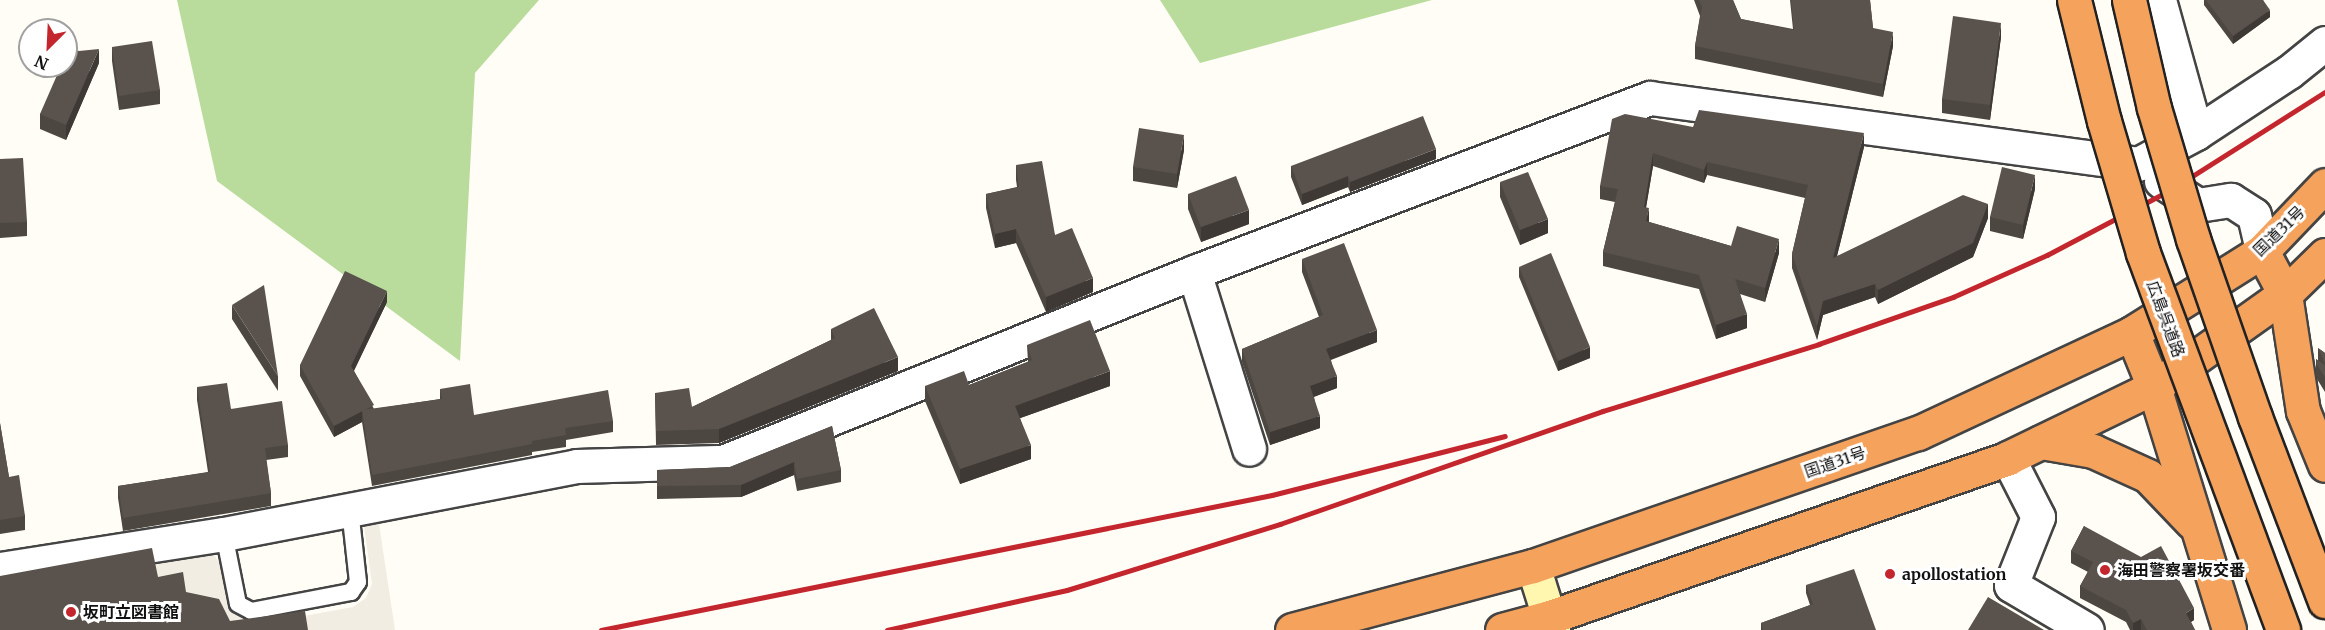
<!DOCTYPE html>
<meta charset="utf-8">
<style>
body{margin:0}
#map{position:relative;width:2325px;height:630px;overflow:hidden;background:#fffdf5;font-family:Merriweather,"Noto Sans JP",serif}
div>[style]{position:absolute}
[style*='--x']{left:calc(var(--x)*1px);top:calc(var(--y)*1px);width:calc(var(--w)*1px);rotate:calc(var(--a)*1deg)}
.forest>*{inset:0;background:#b9dc9c}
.plaza>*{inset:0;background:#f1ede2}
.roads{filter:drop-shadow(2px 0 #444) drop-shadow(-2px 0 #444) drop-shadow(0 2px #444) drop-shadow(0 -2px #444)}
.lane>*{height:16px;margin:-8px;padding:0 8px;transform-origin:8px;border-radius:8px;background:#fff}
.street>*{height:33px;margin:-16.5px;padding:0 16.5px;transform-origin:16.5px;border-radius:16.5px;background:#fff}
.secondary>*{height:33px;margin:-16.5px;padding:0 16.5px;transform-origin:16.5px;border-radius:16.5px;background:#fff6b0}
.highway>*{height:33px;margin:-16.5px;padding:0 16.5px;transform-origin:16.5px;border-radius:16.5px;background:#f5a25d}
.rail>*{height:4.5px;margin:-2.25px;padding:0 2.25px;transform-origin:2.25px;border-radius:2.25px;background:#c4262e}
.bridges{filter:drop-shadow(2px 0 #222) drop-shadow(-2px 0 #222) drop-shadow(0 2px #222) drop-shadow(0 -2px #222)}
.highway-bridge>*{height:33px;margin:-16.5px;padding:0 16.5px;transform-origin:16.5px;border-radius:16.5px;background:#f5a25d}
.wall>*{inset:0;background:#4d4742}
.shaded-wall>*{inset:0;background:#3f3936}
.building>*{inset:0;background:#5a524d}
.dots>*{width:16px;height:16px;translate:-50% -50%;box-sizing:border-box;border:3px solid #fff;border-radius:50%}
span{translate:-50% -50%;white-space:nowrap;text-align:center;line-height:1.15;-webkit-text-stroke:6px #fff;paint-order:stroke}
.street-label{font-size:16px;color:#111}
.poi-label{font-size:16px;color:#111;font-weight:700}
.left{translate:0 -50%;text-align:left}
.north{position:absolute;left:18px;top:18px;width:60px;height:60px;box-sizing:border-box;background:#fff;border:2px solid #a0a0a0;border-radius:50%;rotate:204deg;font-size:16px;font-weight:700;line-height:24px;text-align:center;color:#111}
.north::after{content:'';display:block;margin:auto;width:21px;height:27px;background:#c4262e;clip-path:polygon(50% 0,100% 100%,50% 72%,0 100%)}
</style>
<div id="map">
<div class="forest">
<div style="clip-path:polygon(177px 0,539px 0,475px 73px,460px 361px,217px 181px)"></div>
<div style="clip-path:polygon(1160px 0,1432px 0,1200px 63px)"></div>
</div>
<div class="plaza">
<div style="clip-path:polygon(379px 524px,395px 630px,225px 630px,158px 595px,135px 561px,205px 552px,213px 554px,219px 562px,233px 614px,260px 624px,353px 607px,366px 598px,372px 584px,364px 526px)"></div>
</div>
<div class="roads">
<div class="lane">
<div style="--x:224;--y:534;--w:71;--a:78.7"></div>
<div style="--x:238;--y:604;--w:15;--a:28"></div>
<div style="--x:251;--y:611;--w:102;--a:-10.8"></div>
<div style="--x:351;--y:592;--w:12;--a:-55"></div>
<div style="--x:358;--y:582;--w:72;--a:-96.3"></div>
</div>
<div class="street">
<div style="--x:2159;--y:0;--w:138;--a:74.5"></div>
<div style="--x:2161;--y:181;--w:44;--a:33"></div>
<div style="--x:2198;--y:205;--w:33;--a:-9"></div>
<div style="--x:2231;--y:200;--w:27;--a:33"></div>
<div style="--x:2254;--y:215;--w:37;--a:77"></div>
<div style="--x:1194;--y:272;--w:185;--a:72.7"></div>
<div style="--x:2008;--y:458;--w:66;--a:63"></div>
<div style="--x:2038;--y:517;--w:73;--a:111.7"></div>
<div style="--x:2011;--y:585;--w:88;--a:30.6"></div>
<div style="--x:0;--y:569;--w:227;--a:-8.9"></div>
<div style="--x:224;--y:534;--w:359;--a:-10.9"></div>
<div style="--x:576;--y:466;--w:147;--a:-1.6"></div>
<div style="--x:723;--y:462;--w:508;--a:-21.97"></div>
<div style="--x:1194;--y:272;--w:488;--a:-20.9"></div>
<div style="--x:1650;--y:98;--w:492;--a:7.7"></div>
<div style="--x:2138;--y:164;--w:66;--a:-28.1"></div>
<div style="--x:2196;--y:133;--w:111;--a:-33.3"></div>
<div style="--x:2289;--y:72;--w:46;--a:-38.9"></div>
</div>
<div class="secondary">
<div style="--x:1533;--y:566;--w:67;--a:72.6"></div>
</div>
<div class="highway">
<div style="--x:2262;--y:251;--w:49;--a:61.9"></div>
<div style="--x:2285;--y:294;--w:118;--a:81.3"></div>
<div style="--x:2303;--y:411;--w:58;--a:67.8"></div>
<div style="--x:2132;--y:333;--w:58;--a:67.8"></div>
<div style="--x:2154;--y:387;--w:254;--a:72.8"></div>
<div style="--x:2041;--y:442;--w:53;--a:9.8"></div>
<div style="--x:2093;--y:451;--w:60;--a:24.4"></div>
<div style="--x:2148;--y:476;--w:64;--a:46.3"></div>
<div style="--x:1292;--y:630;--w:249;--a:-14.9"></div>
<div style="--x:1533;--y:566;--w:407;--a:-19.1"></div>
<div style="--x:1918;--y:433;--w:236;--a:-25"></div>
<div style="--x:2132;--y:333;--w:154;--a:-32.2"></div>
<div style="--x:2262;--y:251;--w:91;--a:-46.3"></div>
<div style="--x:1502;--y:630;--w:50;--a:-15.2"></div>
<div style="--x:1550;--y:617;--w:485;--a:-19.1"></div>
<div style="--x:2008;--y:458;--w:162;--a:-25.9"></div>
<div style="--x:2154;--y:387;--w:161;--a:-35.4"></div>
<div style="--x:2285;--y:294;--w:56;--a:-44.3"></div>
</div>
</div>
<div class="rail">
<div style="--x:601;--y:630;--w:684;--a:-11.38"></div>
<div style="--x:1272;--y:495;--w:240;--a:-14.2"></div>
<div style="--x:887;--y:630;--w:184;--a:-12.5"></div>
<div style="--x:1067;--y:590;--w:223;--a:-17.2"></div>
<div style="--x:1280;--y:524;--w:342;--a:-19.3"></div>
<div style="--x:1603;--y:411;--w:226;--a:-17.2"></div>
<div style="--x:1819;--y:344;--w:142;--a:-19.3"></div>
<div style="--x:1953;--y:297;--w:103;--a:-24.1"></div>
<div style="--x:2047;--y:255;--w:141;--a:-27.8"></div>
<div style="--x:2172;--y:189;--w:181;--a:-32.4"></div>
</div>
<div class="bridges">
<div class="highway-bridge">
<div style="--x:2074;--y:0;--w:125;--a:76.1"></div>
<div style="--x:2104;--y:121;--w:138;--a:73.5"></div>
<div style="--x:2143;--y:253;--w:402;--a:69.6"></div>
<div style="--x:2129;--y:0;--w:111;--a:77"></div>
<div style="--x:2154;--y:108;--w:137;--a:73.4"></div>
<div style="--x:2193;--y:239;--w:188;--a:70.8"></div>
<div style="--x:2255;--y:417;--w:197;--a:69.2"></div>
</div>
</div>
<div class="wall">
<div style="clip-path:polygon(1694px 0,1733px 0,1741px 19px,1793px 29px,1790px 0,1870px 0,1873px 28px,1893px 46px,1883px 97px,1695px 59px,1695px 46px,1700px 16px)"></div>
<div style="clip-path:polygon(2204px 0,2263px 0,2270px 17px,2233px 44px,2204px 5px)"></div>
<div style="clip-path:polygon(2001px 37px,1990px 120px,1942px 113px,1942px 99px)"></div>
<div style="clip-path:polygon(112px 47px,160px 90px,160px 104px,119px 110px,112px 61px)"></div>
<div style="clip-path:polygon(99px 63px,66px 140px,40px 129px,40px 114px)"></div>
<div style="clip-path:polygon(1693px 127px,1864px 147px,1837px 256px,1988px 218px,1973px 257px,1878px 304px,1875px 297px,1823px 315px,1817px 340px,1792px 268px,1792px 254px,1805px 198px,1707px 175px,1704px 183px,1653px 166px,1646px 207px,1649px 222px,1731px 246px,1779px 253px,1765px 302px,1740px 294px,1747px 328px,1716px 339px,1699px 289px,1603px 266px,1603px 252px,1615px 202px,1600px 199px,1600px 186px)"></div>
<div style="clip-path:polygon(1184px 150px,1177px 188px,1133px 181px,1133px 167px)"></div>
<div style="clip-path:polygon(0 159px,27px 222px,27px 236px,0 238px)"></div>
<div style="clip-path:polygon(1436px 159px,1350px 192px,1348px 187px,1302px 205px,1291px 177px,1291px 166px)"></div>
<div style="clip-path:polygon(1016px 165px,1055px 235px,1093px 292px,1046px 312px,1016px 243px,995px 248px,986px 208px,986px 194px,1017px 187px,1016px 180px)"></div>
<div style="clip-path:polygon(1500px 182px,1548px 233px,1520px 245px,1500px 197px)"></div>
<div style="clip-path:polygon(2035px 189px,2023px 239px,1990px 231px,1990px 217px)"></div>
<div style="clip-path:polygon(1188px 194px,1249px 224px,1201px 242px,1188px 209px)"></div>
<div style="clip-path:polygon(1302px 259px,1377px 342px,1331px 360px,1337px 388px,1314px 397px,1320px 428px,1270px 445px,1242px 362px,1242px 349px,1319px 317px,1302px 272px)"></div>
<div style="clip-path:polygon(1519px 267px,1590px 358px,1558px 371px,1519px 277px)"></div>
<div style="clip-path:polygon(387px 302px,354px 371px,374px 409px,440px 399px,440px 389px,474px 415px,613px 421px,613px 432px,566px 440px,566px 447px,532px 452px,532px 455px,372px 486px,362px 422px,334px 437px,300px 376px,300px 365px)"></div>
<div style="clip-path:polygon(232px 305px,278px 376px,278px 391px,232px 319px)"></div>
<div style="clip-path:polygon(831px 329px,898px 371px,719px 443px,656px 445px,655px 393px,692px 407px,831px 340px)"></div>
<div style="clip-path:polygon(1027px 345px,1110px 386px,1020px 418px,1031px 459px,960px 484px,925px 401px,925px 386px,969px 385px,1028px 362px)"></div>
<div style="clip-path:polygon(2318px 348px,2325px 353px,2325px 392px,2317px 379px,2316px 374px,2316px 359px,2318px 361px)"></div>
<div style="clip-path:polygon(197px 387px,288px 445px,288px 457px,266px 460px,271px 493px,271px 506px,123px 531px,118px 498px,118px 486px,208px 472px,197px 400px)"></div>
<div style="clip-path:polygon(0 423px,9px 477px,25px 516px,25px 530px,0 534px)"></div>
<div style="clip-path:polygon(832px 426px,841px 470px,841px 482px,797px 491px,794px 475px,741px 497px,657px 499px,657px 470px,730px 467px)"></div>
<div style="clip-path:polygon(2084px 526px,2194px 620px,2191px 622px,2195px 630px,2130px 630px,2126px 622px,2080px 598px,2080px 586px,2088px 572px,2071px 563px,2071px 551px)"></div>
<div style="clip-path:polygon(1806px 585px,1876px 630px,1761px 630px,1761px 623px,1810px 605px,1806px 593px)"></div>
</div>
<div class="shaded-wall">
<div style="clip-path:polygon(2270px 10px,2270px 17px,2233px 44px,2233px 36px)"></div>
<div style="clip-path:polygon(2001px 23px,2001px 37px,1990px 120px,1990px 105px)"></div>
<div style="clip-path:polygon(1893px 32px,1893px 46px,1883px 97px,1883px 84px)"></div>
<div style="clip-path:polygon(99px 49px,99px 63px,66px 140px,66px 125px)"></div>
<div style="clip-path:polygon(1864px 133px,1864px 147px,1833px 272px,1833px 258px)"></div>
<div style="clip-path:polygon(1184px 135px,1184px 150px,1177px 188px,1177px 174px)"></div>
<div style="clip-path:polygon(1436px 149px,1436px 159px,1350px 192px,1350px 182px)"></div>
<div style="clip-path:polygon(1653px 153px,1653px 166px,1644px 220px,1644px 207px)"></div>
<div style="clip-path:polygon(1707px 162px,1707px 175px,1704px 183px,1704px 170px)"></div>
<div style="clip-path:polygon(2035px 175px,2035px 189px,2023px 239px,2023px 225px)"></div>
<div style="clip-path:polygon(1348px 176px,1348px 187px,1302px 205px,1302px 194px)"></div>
<div style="clip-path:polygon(1988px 204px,1988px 218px,1973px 257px,1878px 304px,1878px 290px)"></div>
<div style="clip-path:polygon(1649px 208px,1649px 222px,1646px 221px)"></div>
<div style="clip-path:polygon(1249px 210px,1249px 224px,1201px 242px,1201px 227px)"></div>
<div style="clip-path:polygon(1548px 219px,1548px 233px,1520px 245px,1520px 230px)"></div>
<div style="clip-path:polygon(1016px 229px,1016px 243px,995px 248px,995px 234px)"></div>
<div style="clip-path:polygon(1779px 239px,1779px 253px,1765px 302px,1765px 288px)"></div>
<div style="clip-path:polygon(1093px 278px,1093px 292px,1046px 312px,1046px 297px)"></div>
<div style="clip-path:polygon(1875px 284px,1875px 297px,1823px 315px,1817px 340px,1817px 326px,1823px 301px)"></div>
<div style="clip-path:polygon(387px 291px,387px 302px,351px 376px,351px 366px)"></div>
<div style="clip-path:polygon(1747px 314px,1747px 328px,1716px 339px,1716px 325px)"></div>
<div style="clip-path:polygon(1377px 330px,1377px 342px,1326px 361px,1326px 349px)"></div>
<div style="clip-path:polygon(1590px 347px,1590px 358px,1558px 371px,1558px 361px)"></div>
<div style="clip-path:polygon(898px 357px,898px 371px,719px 443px,719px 429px)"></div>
<div style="clip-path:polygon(1110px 371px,1110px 386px,1015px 420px,1015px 406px)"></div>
<div style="clip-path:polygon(1337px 376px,1337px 388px,1310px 398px,1310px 386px)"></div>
<div style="clip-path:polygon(362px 411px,362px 422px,334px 437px,334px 426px)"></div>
<div style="clip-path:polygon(1320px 416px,1320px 428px,1270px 445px,1270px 432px)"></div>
<div style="clip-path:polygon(1031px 445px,1031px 459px,960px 484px,960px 469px)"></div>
<div style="clip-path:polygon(794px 462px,794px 475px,741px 497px,741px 485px)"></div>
<div style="clip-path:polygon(2194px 608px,2194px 620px,2186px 625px,2186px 613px)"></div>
<div style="clip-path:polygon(2141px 619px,2141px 630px,2133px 630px,2133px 623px)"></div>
</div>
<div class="building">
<div style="clip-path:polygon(1699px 0,1733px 0,1741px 19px,1794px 30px,1791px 0,1870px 0,1873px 28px,1893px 32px,1883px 84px,1695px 46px,1702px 7px)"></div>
<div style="clip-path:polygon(2206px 0,2263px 0,2270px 10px,2233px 36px)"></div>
<div style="clip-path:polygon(1953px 16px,2001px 23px,1990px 105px,1942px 99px)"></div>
<div style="clip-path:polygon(152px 41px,160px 90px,119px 96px,112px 47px)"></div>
<div style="clip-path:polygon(69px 47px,79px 51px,99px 49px,66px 125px,40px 114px,61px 66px,66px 66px,66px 54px)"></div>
<div style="clip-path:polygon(1699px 110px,1864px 133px,1833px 258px,1963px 195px,1988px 204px,1973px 243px,1878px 290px,1875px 284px,1823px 301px,1817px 326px,1792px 254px,1808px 185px,1707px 162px,1704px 170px,1653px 153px,1644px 207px,1649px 208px,1646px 221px,1731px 246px,1737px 226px,1779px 239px,1765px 288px,1735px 279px,1747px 314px,1716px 325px,1699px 275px,1603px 252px,1618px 189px,1600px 186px,1612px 119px,1625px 114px,1693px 127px)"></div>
<div style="clip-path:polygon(1423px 116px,1436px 149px,1350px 182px,1348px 176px,1302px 194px,1291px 166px)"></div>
<div style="clip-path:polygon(1139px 128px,1184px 135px,1177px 174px,1133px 167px)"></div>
<div style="clip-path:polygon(23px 158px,27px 222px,0 223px,0 159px)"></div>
<div style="clip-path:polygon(1042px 161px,1055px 235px,1072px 228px,1093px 278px,1046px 297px,1016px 229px,995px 234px,986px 194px,1019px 187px,1016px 165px)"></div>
<div style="clip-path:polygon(2002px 167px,2035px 175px,2023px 225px,1990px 217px)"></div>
<div style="clip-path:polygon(1528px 172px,1548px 219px,1520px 230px,1500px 182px)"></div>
<div style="clip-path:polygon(1236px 176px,1249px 210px,1201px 227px,1188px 194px)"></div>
<div style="clip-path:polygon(1344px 243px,1377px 330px,1326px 349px,1337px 376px,1310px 386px,1320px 416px,1270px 432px,1242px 349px,1323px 315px,1302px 259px)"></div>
<div style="clip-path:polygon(1551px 253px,1590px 347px,1558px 361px,1519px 267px)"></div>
<div style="clip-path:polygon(345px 271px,387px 291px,351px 366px,374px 405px,334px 426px,300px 365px)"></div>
<div style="clip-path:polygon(264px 285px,278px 376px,232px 305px)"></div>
<div style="clip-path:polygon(874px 308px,898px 357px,719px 429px,656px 431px,655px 393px,689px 388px,692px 407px,835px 338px,831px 329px)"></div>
<div style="clip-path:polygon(1090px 320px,1110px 371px,1015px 406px,1031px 445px,960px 469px,925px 386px,964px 371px,969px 385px,1032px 360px,1027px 345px)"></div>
<div style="clip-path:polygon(2318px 348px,2325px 353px,2325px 364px)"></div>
<div style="clip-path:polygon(2316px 359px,2325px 365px,2325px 377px,2317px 365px)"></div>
<div style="clip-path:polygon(227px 383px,231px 409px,282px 401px,288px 445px,265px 448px,271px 493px,123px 518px,118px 486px,210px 472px,197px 387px)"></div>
<div style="clip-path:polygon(470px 384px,474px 415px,608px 390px,613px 421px,565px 428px,566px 435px,532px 441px,532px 444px,372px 475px,362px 410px,442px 399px,440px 389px)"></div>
<div style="clip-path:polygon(0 423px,9px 477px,19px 475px,25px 516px,0 520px)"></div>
<div style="clip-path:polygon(832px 426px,841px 470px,797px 479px,794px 462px,741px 485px,657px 486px,657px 470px,730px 467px)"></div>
<div style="clip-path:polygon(2084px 526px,2141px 557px,2161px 546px,2194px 608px,2186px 613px,2195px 630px,2147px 630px,2141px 619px,2133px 623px,2126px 610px,2080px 586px,2093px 562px,2071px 551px)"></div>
<div style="clip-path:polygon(152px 548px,158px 577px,183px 572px,186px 592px,219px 599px,230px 621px,305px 611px,308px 630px,0 630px,0 576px)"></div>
<div style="clip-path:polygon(1854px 569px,1876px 630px,1763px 630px,1761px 623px,1813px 604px,1806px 585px)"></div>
<div style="clip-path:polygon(1988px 597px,2044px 630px,1968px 630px)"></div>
</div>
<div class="dots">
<div style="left:2105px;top:570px;background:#c4262e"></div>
<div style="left:1890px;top:574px;background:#c4262e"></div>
<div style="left:71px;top:612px;background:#c4262e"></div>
</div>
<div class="street-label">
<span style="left:2279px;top:231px;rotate:-44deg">国道31号</span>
<span style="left:2166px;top:319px;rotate:70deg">広島呉道路</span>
<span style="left:1835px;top:462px;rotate:-19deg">国道31号</span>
</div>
<div class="poi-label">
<span class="left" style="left:2117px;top:570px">海田警察署坂交番</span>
<span class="left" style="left:1902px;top:574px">apollostation</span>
<span class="left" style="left:83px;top:612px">坂町立図書館</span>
</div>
<div class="north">N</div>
</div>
